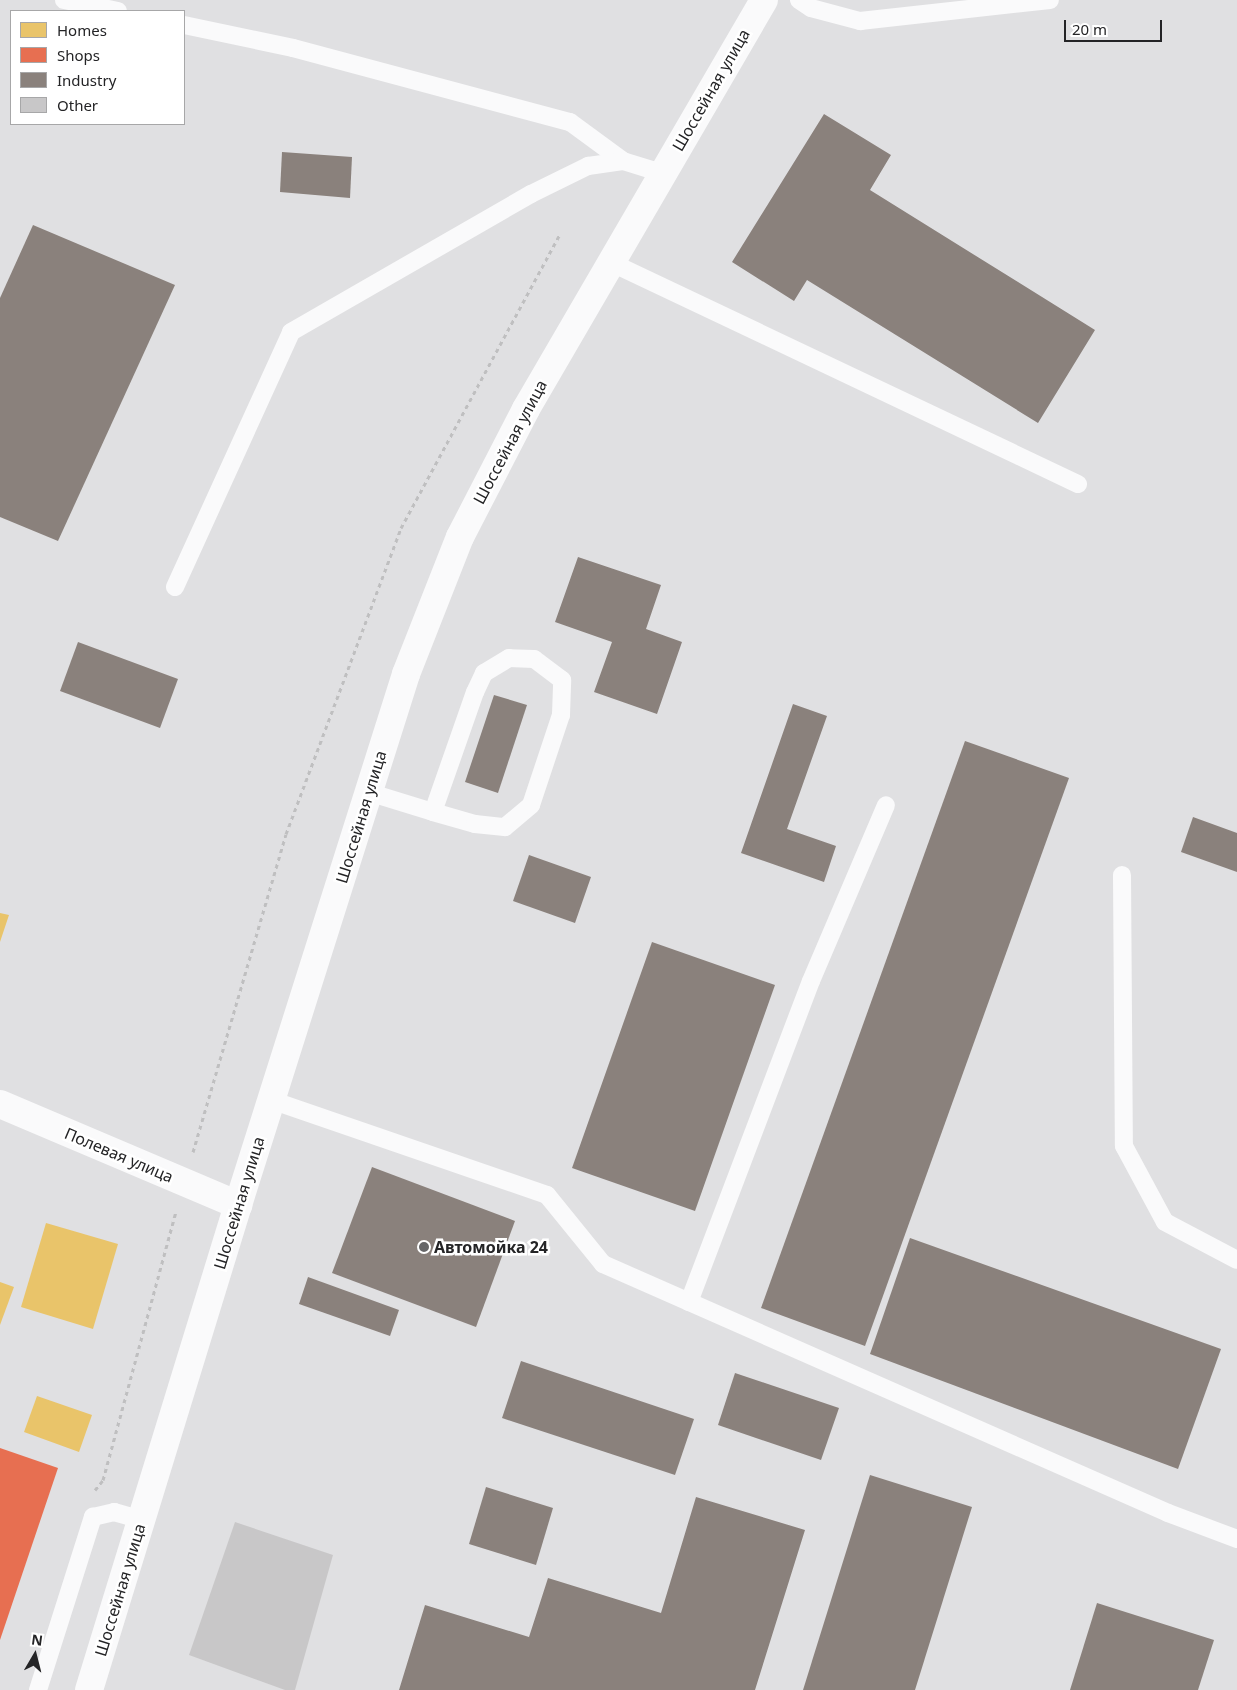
<!DOCTYPE html>
<meta charset="utf-8">
<style>
body{margin:0}
#map{position:relative;width:1237px;height:1690px;overflow:hidden;background:#e0e0e2;font-family:"Noto Sans",sans-serif}
div>[style]{position:absolute}
[style*='--x']{left:calc(var(--x)*1px);top:calc(var(--y)*1px);width:calc(var(--w)*1px);rotate:calc(var(--a)*1deg)}
.homes>*{inset:0;background:#e9c46a}
.shops>*{inset:0;background:#e76f51}
.industry>*{inset:0;background:#8a817c}
.building>*{inset:0;background:#c8c7c8}
.path>*{height:3px;margin-top:-1.5px;transform-origin:0;background:repeating-linear-gradient(90deg,#bfbfc0 0 4px,transparent 0 8px)}
.lane>*{height:18px;margin:-9px;padding:0 9px;transform-origin:9px;border-radius:9px;background:#fafafb}
.street>*{height:28px;margin:-14px;padding:0 14px;transform-origin:14px;border-radius:14px;background:#fafafb}
.secondary>*{height:28px;margin:-14px;padding:0 14px;transform-origin:14px;border-radius:14px;background:#fafafb}
.dots>*{width:14px;height:14px;translate:-50% -50%;box-sizing:border-box;border:2px solid #fff;border-radius:50%}
span{translate:-50% -50%;white-space:nowrap;text-align:center;line-height:1.15;-webkit-text-stroke:5px #fff;paint-order:stroke}
.street-label{font-size:16px;color:#242426}
.poi-label{font-size:16px;color:#242426;font-weight:700}
.left{translate:0 -50%;text-align:left}
.legend{position:absolute;left:10px;top:10px;width:175px;height:115px;box-sizing:border-box;background:#fff;border:1px solid #a7a7a8;margin:0;padding:6px 9px;list-style:none;font-size:15px;color:#242426}
.legend li{display:flex;align-items:center;gap:10px;height:25px}
.legend b{width:25px;border:1px solid #a7a7a8}
.north{position:absolute;left:10px;top:1630px;width:50px;height:50px;-webkit-text-stroke:4px #fff;paint-order:stroke;rotate:8deg;font-size:14px;font-weight:700;line-height:20px;text-align:center;color:#242426}
.north::after{content:'';display:block;margin:auto;width:18px;height:22px;background:#242426;clip-path:polygon(50% 0,100% 100%,50% 72%,0 100%)}
.scale{position:absolute;left:1064px;top:20px;width:98px;height:22px;box-sizing:border-box;border:2px solid #242426;border-top:0;padding-left:6px;font-size:15px;line-height:18px;white-space:nowrap;color:#242426;-webkit-text-stroke:4px #fff;paint-order:stroke}
</style>
<div id="map">
<div class="homes">
<div style="clip-path:polygon(0 913px,9px 915px,0 942px)"></div>
<div style="clip-path:polygon(46px 1223px,118px 1244px,93px 1329px,21px 1307px)"></div>
<div style="clip-path:polygon(0 1282px,14px 1287px,0 1325px)"></div>
<div style="clip-path:polygon(37px 1396px,92px 1415px,79px 1452px,24px 1432px)"></div>
</div>
<div class="shops">
<div style="clip-path:polygon(0 1448px,58px 1468px,0 1640px)"></div>
</div>
<div class="industry">
<div style="clip-path:polygon(824px 114px,891px 155px,870px 190px,1095px 330px,1038px 423px,807px 280px,794px 301px,732px 262px)"></div>
<div style="clip-path:polygon(282px 152px,352px 157px,350px 198px,280px 192px)"></div>
<div style="clip-path:polygon(33px 225px,175px 285px,58px 541px,0 517px,0 298px)"></div>
<div style="clip-path:polygon(578px 557px,661px 585px,646px 629px,682px 642px,657px 714px,594px 692px,612px 642px,555px 622px)"></div>
<div style="clip-path:polygon(78px 642px,178px 679px,160px 728px,60px 691px)"></div>
<div style="clip-path:polygon(494px 695px,527px 705px,498px 793px,465px 782px)"></div>
<div style="clip-path:polygon(793px 704px,827px 716px,787px 829px,836px 846px,824px 882px,741px 853px)"></div>
<div style="clip-path:polygon(965px 741px,1069px 778px,865px 1346px,761px 1308px)"></div>
<div style="clip-path:polygon(1193px 817px,1237px 833px,1237px 872px,1181px 852px)"></div>
<div style="clip-path:polygon(529px 855px,591px 877px,575px 923px,513px 901px)"></div>
<div style="clip-path:polygon(652px 942px,775px 985px,695px 1211px,572px 1168px)"></div>
<div style="clip-path:polygon(372px 1167px,515px 1221px,476px 1327px,332px 1273px)"></div>
<div style="clip-path:polygon(910px 1238px,1221px 1349px,1178px 1469px,870px 1354px)"></div>
<div style="clip-path:polygon(308px 1277px,399px 1310px,390px 1336px,299px 1304px)"></div>
<div style="clip-path:polygon(521px 1361px,694px 1419px,675px 1475px,502px 1418px)"></div>
<div style="clip-path:polygon(735px 1373px,839px 1408px,821px 1460px,718px 1425px)"></div>
<div style="clip-path:polygon(870px 1475px,972px 1507px,915px 1690px,803px 1690px)"></div>
<div style="clip-path:polygon(486px 1487px,553px 1508px,536px 1565px,469px 1544px)"></div>
<div style="clip-path:polygon(696px 1497px,805px 1530px,755px 1690px,399px 1690px,425px 1605px,529px 1637px,548px 1578px,661px 1613px)"></div>
<div style="clip-path:polygon(1097px 1603px,1214px 1640px,1198px 1690px,1070px 1690px)"></div>
</div>
<div class="building">
<div style="clip-path:polygon(235px 1522px,333px 1555px,295px 1690px,285px 1690px,189px 1655px)"></div>
</div>
<div class="path">
<div style="--x:193;--y:1152;--w:331;--a:-73.7"></div>
<div style="--x:286;--y:834;--w:327;--a:-69.4"></div>
<div style="--x:401;--y:528;--w:334;--a:-61.6"></div>
<div style="--x:95;--y:1490;--w:13;--a:-51"></div>
<div style="--x:103;--y:1480;--w:279;--a:-74.8"></div>
</div>
<div class="lane">
<div style="--x:64;--y:0;--w:55;--a:11.5"></div>
<div style="--x:799;--y:0;--w:14;--a:34"></div>
<div style="--x:811;--y:8;--w:51;--a:14.9"></div>
<div style="--x:860;--y:21;--w:191;--a:-6.3"></div>
<div style="--x:184;--y:25;--w:111;--a:11.9"></div>
<div style="--x:293;--y:48;--w:287;--a:15"></div>
<div style="--x:570;--y:122;--w:66;--a:36.3"></div>
<div style="--x:610;--y:262;--w:518;--a:25.38"></div>
<div style="--x:175;--y:587;--w:280;--a:-65.5"></div>
<div style="--x:291;--y:332;--w:277;--a:-29.9"></div>
<div style="--x:531;--y:194;--w:64;--a:-26.2"></div>
<div style="--x:588;--y:166;--w:35;--a:-8"></div>
<div style="--x:623;--y:161;--w:41;--a:17.1"></div>
<div style="--x:368;--y:792;--w:68;--a:17.1"></div>
<div style="--x:433;--y:812;--w:44;--a:15.9"></div>
<div style="--x:475;--y:824;--w:30;--a:6"></div>
<div style="--x:505;--y:827;--w:34;--a:-40"></div>
<div style="--x:531;--y:805;--w:95;--a:-71.6"></div>
<div style="--x:561;--y:715;--w:35;--a:-88"></div>
<div style="--x:562;--y:680;--w:35;--a:-143"></div>
<div style="--x:534;--y:659;--w:25;--a:-178"></div>
<div style="--x:509;--y:658;--w:29;--a:149"></div>
<div style="--x:484;--y:673;--w:21;--a:115"></div>
<div style="--x:475;--y:692;--w:127;--a:109.3"></div>
<div style="--x:1122;--y:875;--w:271;--a:89.6"></div>
<div style="--x:1124;--y:1146;--w:86;--a:61.7"></div>
<div style="--x:1165;--y:1222;--w:81;--a:27.8"></div>
<div style="--x:271;--y:1100;--w:292;--a:19"></div>
<div style="--x:547;--y:1195;--w:89;--a:50.9"></div>
<div style="--x:603;--y:1264;--w:617;--a:23.78"></div>
<div style="--x:1168;--y:1513;--w:74;--a:20.6"></div>
<div style="--x:689;--y:1302;--w:343;--a:-69.2"></div>
<div style="--x:811;--y:981;--w:191;--a:-66.9"></div>
<div style="--x:38;--y:1690;--w:182;--a:-72.4"></div>
<div style="--x:93;--y:1517;--w:22;--a:-13"></div>
<div style="--x:114;--y:1512;--w:29;--a:16"></div>
</div>
<div class="street">
<div style="--x:0;--y:1104;--w:259;--a:23"></div>
</div>
<div class="secondary">
<div style="--x:89;--y:1690;--w:507;--a:-72.92"></div>
<div style="--x:238;--y:1205;--w:557;--a:-72.44"></div>
<div style="--x:406;--y:674;--w:147;--a:-68.5"></div>
<div style="--x:460;--y:537;--w:144;--a:-62.7"></div>
<div style="--x:526;--y:409;--w:473;--a:-59.8"></div>
</div>
<div class="dots">
<div style="left:424px;top:1247px;background:#666668"></div>
</div>
<div class="street-label">
<span style="left:711px;top:90px;rotate:-60deg">Шоссейная улица</span>
<span style="left:510px;top:442px;rotate:-62deg">Шоссейная улица</span>
<span style="left:361px;top:817px;rotate:-73deg">Шоссейная улица</span>
<span style="left:119px;top:1155px;rotate:23deg">Полевая улица</span>
<span style="left:239px;top:1203px;rotate:-73deg">Шоссейная улица</span>
<span style="left:120px;top:1590px;rotate:-73deg">Шоссейная улица</span>
</div>
<div class="poi-label">
<span class="left" style="left:434px;top:1247px">Автомойка 24</span>
</div>
<ul class="legend">
<li><b style="height:14px;background:#e9c46a"></b>Homes</li>
<li><b style="height:14px;background:#e76f51"></b>Shops</li>
<li><b style="height:14px;background:#8a817c"></b>Industry</li>
<li><b style="height:14px;background:#c8c7c8"></b>Other</li>
</ul>
<div class="north">N</div>
<div class="scale">20 m</div>
</div>
